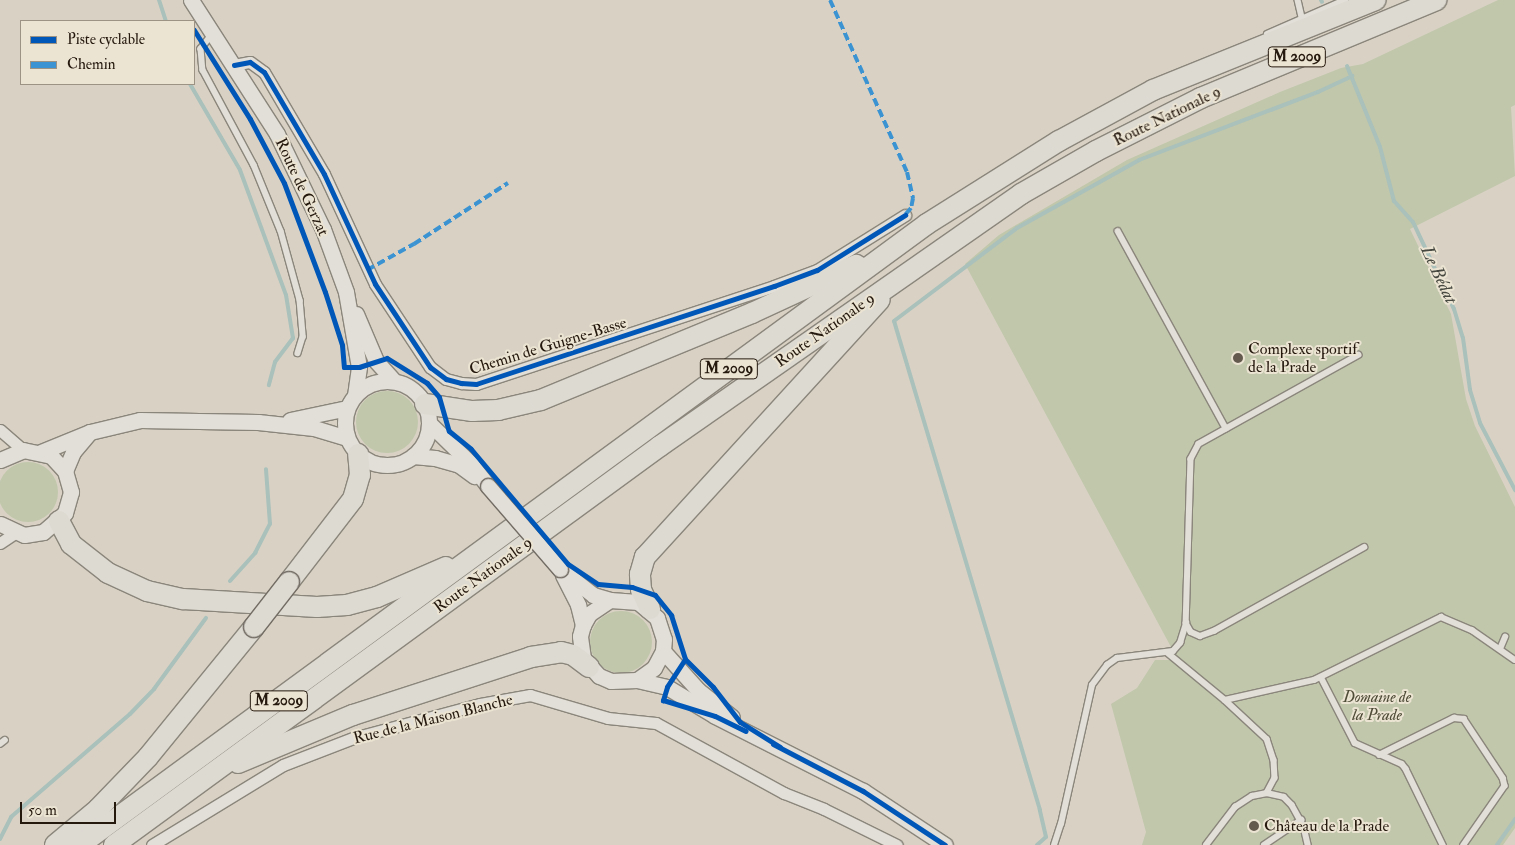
<!DOCTYPE html>
<meta charset="utf-8">
<style>
body{margin:0}
#map{position:relative;width:1515px;height:845px;overflow:hidden;background:#d9d2c4;font-family:"IM FELL Double Pica",serif}
div>[style]{position:absolute}
[style*='--x']{left:calc(var(--x)*1px);top:calc(var(--y)*1px);width:calc(var(--w)*1px);rotate:calc(var(--a)*1deg)}
.green>*{inset:0;background:#c0c7ab}
.round{border-radius:50%}
.stream>*{height:4px;margin:-2px;padding:0 2px;transform-origin:2px;border-radius:2px;background:#a9c0bb}
.roads{filter:drop-shadow(1px 0 #8b867c) drop-shadow(-1px 0 #8b867c) drop-shadow(0 1px #8b867c) drop-shadow(0 -1px #8b867c)}
.lane>*{height:5.5px;margin:-2.75px;padding:0 2.75px;transform-origin:2.75px;border-radius:2.75px;background:#e2dfd8}
.street>*{height:11px;margin:-5.5px;padding:0 5.5px;transform-origin:5.5px;border-radius:5.5px;background:#e2dfd8}
.secondary>*{height:15px;margin:-7.5px;padding:0 7.5px;transform-origin:7.5px;border-radius:7.5px;background:#e2dfd8}
.secondary>.ring{margin:-7.5px;padding:0;box-sizing:content-box;background:none;border:15px solid #e2dfd8;border-radius:50%}
.highway>*{height:20px;margin:-10px;padding:0 10px;transform-origin:10px;border-radius:10px;background:#dddad2}
.bridges{filter:drop-shadow(1px 0 #726c64) drop-shadow(-1px 0 #726c64) drop-shadow(0 1px #726c64) drop-shadow(0 -1px #726c64)}
.secondary-bridge>*{height:15px;margin:-7.5px;padding:0 7.5px;transform-origin:7.5px;border-radius:7.5px;background:#e2dfd8}
.highway-bridge>*{height:20px;margin:-10px;padding:0 10px;transform-origin:10px;border-radius:10px;background:#dddad2}
.quiet>*{height:4px;margin-top:-2px;transform-origin:0;background:repeating-linear-gradient(90deg,#3b93d2 0 8px,transparent 0 12px)}
.cycleway>*{height:5px;margin:-2.5px;padding:0 2.5px;transform-origin:2.5px;border-radius:2.5px;background:#0057b8}
.dots>*{width:14px;height:14px;translate:-50% -50%;box-sizing:border-box;border:2px solid #ece4d3;border-radius:50%}
span{translate:-50% -50%;white-space:nowrap;text-align:center;line-height:1.15;-webkit-text-stroke:4px #ece4d3;paint-order:stroke}
.shield-label span{padding:1px 4px;background:#ece4d3;border:1px solid;border-radius:4px;-webkit-text-stroke-width:0}
.shield-label{font-size:15px;color:#25190e;font-weight:700}
.street-label{font-size:16px;color:#25190e}
.poi-label{font-size:16px;color:#25190e}
.left{translate:0 -50%;text-align:left}
.park-label{font-size:16px;color:#4e4b37;font-style:italic}
.water-label{font-size:18px;color:#474941;font-style:italic}
.legend{position:absolute;left:20px;top:20px;width:175px;height:65px;box-sizing:border-box;background:#ece4d3;border:1px solid #9c9384;margin:0;padding:6px 9px;list-style:none;font-size:15px;color:#25190e}
.legend li{display:flex;align-items:center;gap:10px;height:25px}
.legend b{width:25px;border:1px solid #9c9384}
.scale{position:absolute;left:20px;top:802px;width:96px;height:22px;box-sizing:border-box;border:2px solid #25190e;border-top:0;padding-left:6px;font-size:15px;line-height:18px;white-space:nowrap;color:#25190e;-webkit-text-stroke:4px #ece4d3;paint-order:stroke}
</style>
<div id="map">
<div class="green">
<div style="clip-path:polygon(1498px 0,1515px 0,1515px 105px,1511px 107px,1515px 176px,1410px 229px,1451px 314px,1466px 399px,1475px 426px,1515px 507px,1515px 828px,1503px 845px,1142px 845px,1146px 832px,1111px 704px,1137px 688px,1155px 660px,1178px 660px,965px 264px,999px 235px,1127px 160px,1280px 92px,1341px 68px,1363px 64px)"></div>
<div class="round" style="left:356px;top:391px;width:62px;height:62px"></div>
<div class="round" style="left:-2px;top:462px;width:60px;height:60px"></div>
<div class="round" style="left:590px;top:611px;width:62px;height:62px"></div>
</div>
<div class="stream">
<div style="--x:159;--y:0;--w:22;--a:72"></div>
<div style="--x:1321;--y:0;--w:2;--a:63"></div>
<div style="--x:1347;--y:66;--w:87;--a:67.8"></div>
<div style="--x:1380;--y:147;--w:56;--a:75.5"></div>
<div style="--x:1394;--y:201;--w:28;--a:48"></div>
<div style="--x:1413;--y:222;--w:96;--a:64.8"></div>
<div style="--x:1454;--y:309;--w:30;--a:73"></div>
<div style="--x:1463;--y:338;--w:52;--a:82.3"></div>
<div style="--x:1470;--y:390;--w:34;--a:73"></div>
<div style="--x:1480;--y:423;--w:76;--a:62.4"></div>
<div style="--x:190;--y:84;--w:99;--a:59.8"></div>
<div style="--x:240;--y:170;--w:133;--a:69.8"></div>
<div style="--x:286;--y:295;--w:44;--a:80.8"></div>
<div style="--x:293;--y:338;--w:30;--a:127"></div>
<div style="--x:275;--y:362;--w:24;--a:105"></div>
<div style="--x:230;--y:581;--w:38;--a:-48"></div>
<div style="--x:255;--y:553;--w:33;--a:-63"></div>
<div style="--x:270;--y:524;--w:55;--a:-94.2"></div>
<div style="--x:0;--y:839;--w:25;--a:-63"></div>
<div style="--x:11;--y:817;--w:157;--a:-40.9"></div>
<div style="--x:130;--y:714;--w:35;--a:-46"></div>
<div style="--x:154;--y:689;--w:88;--a:-53.8"></div>
<div style="--x:1037;--y:845;--w:12;--a:-42"></div>
<div style="--x:1046;--y:837;--w:28;--a:-103"></div>
<div style="--x:1040;--y:810;--w:510;--a:-106.62"></div>
<div style="--x:894;--y:321;--w:154;--a:-37.1"></div>
<div style="--x:1017;--y:228;--w:140;--a:-29.1"></div>
<div style="--x:1139;--y:160;--w:191;--a:-20.8"></div>
<div style="--x:1318;--y:92;--w:38;--a:-25"></div>
<div style="--x:1497;--y:845;--w:32;--a:-55"></div>
</div>
<div class="roads">
<div class="lane">
<div style="--x:1298;--y:0;--w:17;--a:77"></div>
<div style="--x:1267;--y:34;--w:85;--a:-23.6"></div>
<div style="--x:212;--y:35;--w:18;--a:128"></div>
<div style="--x:201;--y:49;--w:21;--a:85"></div>
<div style="--x:203;--y:70;--w:108;--a:61.8"></div>
<div style="--x:254;--y:165;--w:71;--a:67.8"></div>
<div style="--x:281;--y:231;--w:72;--a:74.6"></div>
<div style="--x:300;--y:300;--w:37;--a:85"></div>
<div style="--x:303;--y:337;--w:17;--a:107"></div>
<div style="--x:1118;--y:231;--w:225;--a:61.3"></div>
<div style="--x:1359;--y:355;--w:183;--a:150.9"></div>
<div style="--x:1199;--y:444;--w:17;--a:118"></div>
<div style="--x:1191;--y:459;--w:164;--a:91.7"></div>
<div style="--x:1186;--y:623;--w:10;--a:61"></div>
<div style="--x:1191;--y:632;--w:10;--a:24"></div>
<div style="--x:1200;--y:636;--w:15;--a:-20"></div>
<div style="--x:1214;--y:631;--w:172;--a:-29.2"></div>
<div style="--x:1500;--y:649;--w:13;--a:-67"></div>
<div style="--x:1168;--y:653;--w:74;--a:39.5"></div>
<div style="--x:1225;--y:700;--w:91;--a:-12.7"></div>
<div style="--x:1314;--y:680;--w:142;--a:-26.4"></div>
<div style="--x:1441;--y:617;--w:34;--a:23"></div>
<div style="--x:1472;--y:630;--w:52;--a:34.9"></div>
<div style="--x:1321;--y:677;--w:74;--a:62.7"></div>
<div style="--x:1355;--y:743;--w:51;--a:24.1"></div>
<div style="--x:1402;--y:764;--w:6;--a:51"></div>
<div style="--x:1406;--y:769;--w:85;--a:64"></div>
<div style="--x:1225;--y:700;--w:57;--a:42.9"></div>
<div style="--x:1267;--y:739;--w:22;--a:72"></div>
<div style="--x:1274;--y:760;--w:18;--a:87"></div>
<div style="--x:1275;--y:778;--w:17;--a:118"></div>
<div style="--x:0;--y:744;--w:6;--a:-39"></div>
<div style="--x:1379;--y:755;--w:84;--a:-26.3"></div>
<div style="--x:1454;--y:718;--w:10;--a:6"></div>
<div style="--x:1464;--y:719;--w:71;--a:56.5"></div>
<div style="--x:1503;--y:778;--w:8;--a:76"></div>
<div style="--x:1505;--y:786;--w:72;--a:124.8"></div>
<div style="--x:1054;--y:845;--w:22;--a:-72"></div>
<div style="--x:1061;--y:824;--w:142;--a:-77.4"></div>
<div style="--x:1092;--y:685;--w:25;--a:-53"></div>
<div style="--x:1107;--y:665;--w:12;--a:-35"></div>
<div style="--x:1117;--y:658;--w:56;--a:-7.1"></div>
<div style="--x:1173;--y:651;--w:11;--a:-49"></div>
<div style="--x:1180;--y:643;--w:21;--a:-73"></div>
<div style="--x:1206;--y:845;--w:48;--a:-52.7"></div>
<div style="--x:1235;--y:807;--w:20;--a:-33"></div>
<div style="--x:1252;--y:796;--w:15;--a:-11"></div>
<div style="--x:1267;--y:793;--w:17;--a:13"></div>
<div style="--x:1284;--y:797;--w:11;--a:45"></div>
<div style="--x:1292;--y:805;--w:25;--a:61"></div>
<div style="--x:1304;--y:827;--w:18;--a:77"></div>
<div style="--x:1264;--y:845;--w:45;--a:-34"></div>
</div>
<div class="street">
<div style="--x:234;--y:65;--w:16;--a:-11"></div>
<div style="--x:250;--y:62;--w:17;--a:36"></div>
<div style="--x:264;--y:72;--w:118;--a:59.5"></div>
<div style="--x:324;--y:174;--w:121;--a:65.1"></div>
<div style="--x:375;--y:284;--w:100;--a:56.5"></div>
<div style="--x:430;--y:367;--w:20;--a:37"></div>
<div style="--x:446;--y:379;--w:16;--a:15"></div>
<div style="--x:461;--y:383;--w:15;--a:4"></div>
<div style="--x:476;--y:384;--w:314;--a:-18.2"></div>
<div style="--x:774;--y:286;--w:46;--a:-20.4"></div>
<div style="--x:817;--y:270;--w:104;--a:-32"></div>
<div style="--x:0;--y:430;--w:30;--a:41"></div>
<div style="--x:0;--y:543;--w:18;--a:-34"></div>
<div style="--x:152;--y:845;--w:153;--a:-31.4"></div>
<div style="--x:283;--y:765;--w:75;--a:-21.1"></div>
<div style="--x:353;--y:738;--w:131;--a:-15"></div>
<div style="--x:480;--y:704;--w:51;--a:-10.2"></div>
<div style="--x:530;--y:695;--w:81;--a:16.4"></div>
<div style="--x:608;--y:718;--w:48;--a:5.9"></div>
<div style="--x:656;--y:723;--w:146;--a:28.7"></div>
<div style="--x:784;--y:793;--w:43;--a:21.8"></div>
<div style="--x:824;--y:809;--w:81;--a:26.3"></div>
</div>
<div class="secondary">
<div style="--x:191;--y:0;--w:159;--a:57.3"></div>
<div style="--x:277;--y:134;--w:106;--a:64.2"></div>
<div style="--x:323;--y:229;--w:67;--a:69.9"></div>
<div style="--x:346;--y:292;--w:76;--a:80.2"></div>
<div style="--x:359;--y:367;--w:27;--a:98"></div>
<div style="--x:356;--y:314;--w:51;--a:66.9"></div>
<div style="--x:376;--y:361;--w:27;--a:48"></div>
<div class="ring" style="left:345px;top:381px;width:69px;height:69px"></div>
<div style="--x:290;--y:420;--w:58;--a:-11.9"></div>
<div style="--x:429;--y:423;--w:59;--a:44.3"></div>
<div style="--x:471;--y:464;--w:28;--a:52"></div>
<div style="--x:41;--y:452;--w:53;--a:-22.2"></div>
<div style="--x:90;--y:432;--w:51;--a:-13.5"></div>
<div style="--x:140;--y:420;--w:118;--a:1"></div>
<div style="--x:258;--y:422;--w:56;--a:6.1"></div>
<div style="--x:314;--y:428;--w:34;--a:17"></div>
<div style="--x:413;--y:456;--w:22;--a:5"></div>
<div style="--x:435;--y:458;--w:25;--a:16"></div>
<div style="--x:459;--y:465;--w:19;--a:36"></div>
<div style="--x:0;--y:460;--w:25;--a:-23"></div>
<div style="--x:23;--y:450;--w:29;--a:12"></div>
<div style="--x:51;--y:456;--w:21;--a:47"></div>
<div style="--x:65;--y:471;--w:22;--a:74"></div>
<div style="--x:71;--y:492;--w:22;--a:106"></div>
<div style="--x:65;--y:513;--w:29;--a:139"></div>
<div style="--x:43;--y:532;--w:19;--a:171"></div>
<div style="--x:24;--y:535;--w:26;--a:-155"></div>
<div style="--x:65;--y:471;--w:21;--a:-67"></div>
<div style="--x:73;--y:452;--w:26;--a:-50"></div>
<div style="--x:560;--y:569;--w:42;--a:38.2"></div>
<div style="--x:593;--y:595;--w:18;--a:16"></div>
<div style="--x:610;--y:600;--w:28;--a:4"></div>
<div style="--x:638;--y:602;--w:25;--a:40"></div>
<div style="--x:657;--y:618;--w:22;--a:72"></div>
<div style="--x:664;--y:639;--w:12;--a:95"></div>
<div style="--x:663;--y:651;--w:19;--a:118"></div>
<div style="--x:654;--y:668;--w:21;--a:145"></div>
<div style="--x:637;--y:680;--w:26;--a:178"></div>
<div style="--x:611;--y:681;--w:13;--a:-157"></div>
<div style="--x:599;--y:676;--w:24;--a:-132"></div>
<div style="--x:583;--y:658;--w:22;--a:-98"></div>
<div style="--x:580;--y:636;--w:11;--a:-75"></div>
<div style="--x:583;--y:625;--w:13;--a:-61"></div>
<div style="--x:589;--y:614;--w:25;--a:-34"></div>
<div style="--x:563;--y:575;--w:34;--a:63"></div>
<div style="--x:578;--y:605;--w:21;--a:76"></div>
<div style="--x:663;--y:651;--w:52;--a:48.1"></div>
<div style="--x:698;--y:690;--w:43;--a:38.5"></div>
<div style="--x:637;--y:680;--w:31;--a:13"></div>
<div style="--x:667;--y:687;--w:56;--a:31.1"></div>
<div style="--x:715;--y:716;--w:166;--a:26.9"></div>
<div style="--x:863;--y:791;--w:98;--a:33.4"></div>
</div>
<div class="highway">
<div style="--x:425;--y:404;--w:48;--a:8.5"></div>
<div style="--x:472;--y:411;--w:26;--a:-2"></div>
<div style="--x:498;--y:410;--w:44;--a:-13.1"></div>
<div style="--x:541;--y:400;--w:228;--a:-22.4"></div>
<div style="--x:752;--y:313;--w:115;--a:-24.8"></div>
<div style="--x:59;--y:521;--w:26;--a:62"></div>
<div style="--x:71;--y:544;--w:47;--a:38.1"></div>
<div style="--x:108;--y:573;--w:43;--a:24.8"></div>
<div style="--x:147;--y:591;--w:37;--a:13"></div>
<div style="--x:183;--y:599;--w:134;--a:3.4"></div>
<div style="--x:317;--y:607;--w:30;--a:-4"></div>
<div style="--x:347;--y:605;--w:31;--a:-15"></div>
<div style="--x:377;--y:597;--w:75;--a:-23.5"></div>
<div style="--x:289;--y:582;--w:105;--a:-52.4"></div>
<div style="--x:353;--y:499;--w:25;--a:-74"></div>
<div style="--x:360;--y:475;--w:21;--a:-95"></div>
<div style="--x:650;--y:609;--w:21;--a:-115"></div>
<div style="--x:641;--y:590;--w:16;--a:-94"></div>
<div style="--x:640;--y:574;--w:18;--a:-74"></div>
<div style="--x:645;--y:557;--w:348;--a:-47.6"></div>
<div style="--x:238;--y:763;--w:125;--a:-22.7"></div>
<div style="--x:353;--y:715;--w:187;--a:-18"></div>
<div style="--x:531;--y:657;--w:30;--a:-9"></div>
<div style="--x:561;--y:652;--w:12;--a:14"></div>
<div style="--x:573;--y:655;--w:20;--a:37"></div>
<div style="--x:55;--y:845;--w:56;--a:-39.9"></div>
<div style="--x:98;--y:809;--w:72;--a:-46.1"></div>
<div style="--x:148;--y:757;--w:168;--a:-50.8"></div>
<div style="--x:80;--y:845;--w:1050;--a:-36.25"></div>
<div style="--x:927;--y:224;--w:156;--a:-32.2"></div>
<div style="--x:1059;--y:141;--w:107;--a:-28.5"></div>
<div style="--x:1153;--y:90;--w:240;--a:-22"></div>
<div style="--x:114;--y:845;--w:676;--a:-36.16"></div>
<div style="--x:660;--y:446;--w:440;--a:-34.9"></div>
<div style="--x:1021;--y:194;--w:86;--a:-29.8"></div>
<div style="--x:1096;--y:151;--w:118;--a:-26.8"></div>
<div style="--x:1201;--y:98;--w:255;--a:-22.6"></div>
</div>
</div>
<div class="bridges">
<div class="secondary-bridge">
<div style="--x:488;--y:486;--w:110;--a:49.1"></div>
</div>
<div class="highway-bridge">
<div style="--x:254;--y:627;--w:57;--a:-52.1"></div>
</div>
</div>
<div class="quiet">
<div style="--x:830;--y:0;--w:188;--a:65.9"></div>
<div style="--x:907;--y:172;--w:27;--a:77"></div>
<div style="--x:913;--y:198;--w:10;--a:101"></div>
<div style="--x:911;--y:208;--w:9;--a:131"></div>
<div style="--x:367;--y:270;--w:54;--a:-29"></div>
<div style="--x:414;--y:244;--w:112;--a:-33"></div>
</div>
<div class="cycleway">
<div style="--x:194;--y:30;--w:105;--a:57.8"></div>
<div style="--x:250;--y:119;--w:72;--a:62"></div>
<div style="--x:284;--y:183;--w:116;--a:69.4"></div>
<div style="--x:325;--y:292;--w:56;--a:72.2"></div>
<div style="--x:342;--y:345;--w:22;--a:85"></div>
<div style="--x:344;--y:367;--w:15;--a:0"></div>
<div style="--x:359;--y:367;--w:29;--a:-18"></div>
<div style="--x:387;--y:358;--w:47;--a:32"></div>
<div style="--x:427;--y:383;--w:18;--a:49"></div>
<div style="--x:439;--y:397;--w:35;--a:74"></div>
<div style="--x:449;--y:431;--w:28;--a:39"></div>
<div style="--x:471;--y:449;--w:150;--a:49.9"></div>
<div style="--x:568;--y:564;--w:36;--a:34"></div>
<div style="--x:598;--y:584;--w:34;--a:5"></div>
<div style="--x:632;--y:587;--w:24;--a:19"></div>
<div style="--x:655;--y:595;--w:26;--a:51"></div>
<div style="--x:671;--y:615;--w:46;--a:72.3"></div>
<div style="--x:685;--y:659;--w:40;--a:45"></div>
<div style="--x:713;--y:687;--w:44;--a:52.4"></div>
<div style="--x:740;--y:722;--w:47;--a:32"></div>
<div style="--x:234;--y:65;--w:16;--a:-11"></div>
<div style="--x:250;--y:62;--w:17;--a:36"></div>
<div style="--x:264;--y:72;--w:118;--a:59.5"></div>
<div style="--x:324;--y:174;--w:121;--a:65.1"></div>
<div style="--x:375;--y:284;--w:100;--a:56.5"></div>
<div style="--x:430;--y:367;--w:20;--a:37"></div>
<div style="--x:446;--y:379;--w:16;--a:15"></div>
<div style="--x:461;--y:383;--w:15;--a:4"></div>
<div style="--x:476;--y:384;--w:314;--a:-18.2"></div>
<div style="--x:774;--y:286;--w:46;--a:-20.4"></div>
<div style="--x:817;--y:270;--w:104;--a:-32"></div>
<div style="--x:685;--y:659;--w:33;--a:123"></div>
<div style="--x:667;--y:687;--w:14;--a:107"></div>
<div style="--x:663;--y:700;--w:54;--a:17.1"></div>
<div style="--x:715;--y:716;--w:34;--a:26"></div>
<div style="--x:773;--y:744;--w:102;--a:27.6"></div>
<div style="--x:863;--y:791;--w:98;--a:33.4"></div>
</div>
<div class="dots">
<div style="left:1238px;top:358px;background:#645a4e"></div>
<div style="left:1254px;top:826px;background:#645a4e"></div>
</div>
<div class="shield-label">
<span style="left:1297px;top:57px">M 2009</span>
<span style="left:729px;top:369px">M 2009</span>
<span style="left:279px;top:701px">M 2009</span>
</div>
<div class="street-label">
<span style="left:1167px;top:116px;rotate:-26deg">Route Nationale 9</span>
<span style="left:302px;top:187px;rotate:65deg">Route de Gerzat</span>
<span style="left:825px;top:330px;rotate:-35deg">Route Nationale 9</span>
<span style="left:548px;top:346px;rotate:-17deg">Chemin de Guigne-Basse</span>
<span style="left:483px;top:575px;rotate:-36deg">Route Nationale 9</span>
<span style="left:433px;top:719px;rotate:-14deg">Rue de la Maison Blanche</span>
</div>
<div class="poi-label">
<span class="left" style="left:1248px;top:358px">Complexe sportif<br>de la Prade</span>
<span class="left" style="left:1264px;top:826px">Château de la Prade</span>
</div>
<div class="park-label">
<span style="left:1377px;top:706px">Domaine de<br>la Prade</span>
</div>
<div class="water-label">
<span style="left:1438px;top:275px;rotate:65deg">Le Bédat</span>
</div>
<ul class="legend">
<li><b style="height:6px;background:#0057b8"></b>Piste cyclable</li>
<li><b style="height:6px;background:#3b93d2"></b>Chemin</li>
</ul>
<div class="scale">50 m</div>
</div>
